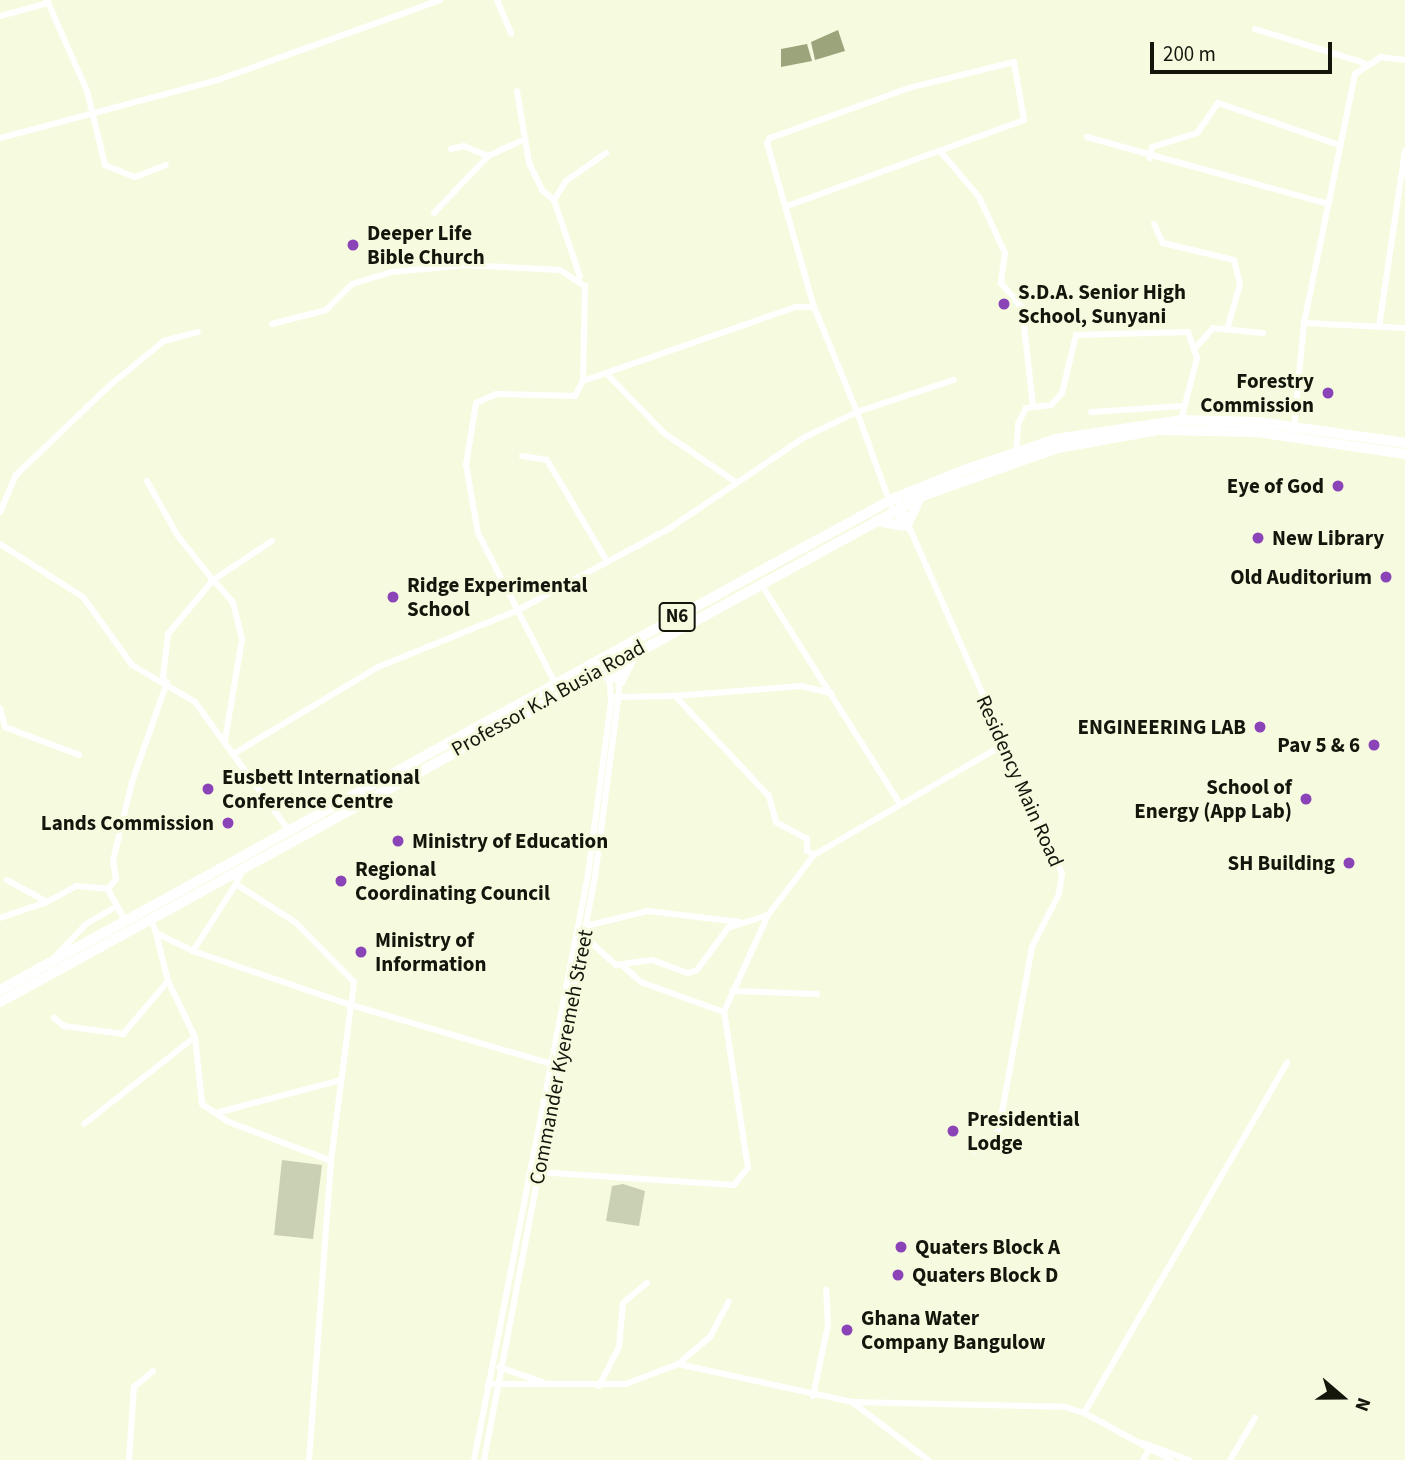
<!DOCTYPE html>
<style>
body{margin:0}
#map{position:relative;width:1405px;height:1460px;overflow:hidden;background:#f6fbe0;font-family:"Source Sans 3",sans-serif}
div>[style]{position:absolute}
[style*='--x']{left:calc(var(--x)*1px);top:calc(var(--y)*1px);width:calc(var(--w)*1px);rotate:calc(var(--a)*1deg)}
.green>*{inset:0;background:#cad0b2}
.water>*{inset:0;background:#9ca47c}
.street>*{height:6px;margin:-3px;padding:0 3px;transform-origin:3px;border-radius:3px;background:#fff}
.primary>*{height:10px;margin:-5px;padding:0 5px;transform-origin:5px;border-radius:5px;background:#fff}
.dots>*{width:19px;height:19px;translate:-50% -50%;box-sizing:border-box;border:4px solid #f6fbe0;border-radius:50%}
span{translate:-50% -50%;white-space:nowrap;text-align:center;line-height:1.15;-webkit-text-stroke:6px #f6fbe0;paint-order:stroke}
.shield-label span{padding:2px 5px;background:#f6fbe0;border:2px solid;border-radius:5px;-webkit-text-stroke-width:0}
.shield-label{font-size:19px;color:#14160c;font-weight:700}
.poi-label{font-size:21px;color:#14160c;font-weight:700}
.left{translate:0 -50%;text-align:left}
.right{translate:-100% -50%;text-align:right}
.street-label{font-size:21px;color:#14160c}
.north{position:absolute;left:1307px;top:1362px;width:70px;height:70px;-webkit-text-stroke:5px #f6fbe0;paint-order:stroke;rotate:110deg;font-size:19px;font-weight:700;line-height:28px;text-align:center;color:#14160c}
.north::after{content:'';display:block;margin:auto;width:24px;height:32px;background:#14160c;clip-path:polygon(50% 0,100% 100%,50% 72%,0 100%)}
.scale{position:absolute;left:1150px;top:42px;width:182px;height:32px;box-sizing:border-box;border:4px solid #14160c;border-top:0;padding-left:9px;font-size:21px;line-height:24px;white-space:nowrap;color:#14160c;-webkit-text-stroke:5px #f6fbe0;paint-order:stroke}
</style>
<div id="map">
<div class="green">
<div style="clip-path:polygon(282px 1160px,322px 1165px,313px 1239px,274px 1235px)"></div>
<div style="clip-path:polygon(623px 1184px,645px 1191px,639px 1226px,606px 1221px,612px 1186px)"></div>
</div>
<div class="water">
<div style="clip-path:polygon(838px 30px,845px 51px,815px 60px,811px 42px)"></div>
<div style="clip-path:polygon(807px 44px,812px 61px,781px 67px,781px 49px)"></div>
</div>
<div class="street">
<div style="--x:47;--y:0;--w:99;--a:66.3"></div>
<div style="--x:87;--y:91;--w:76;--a:76.3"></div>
<div style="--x:105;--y:165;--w:32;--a:22"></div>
<div style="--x:135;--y:177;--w:33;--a:-21"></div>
<div style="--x:497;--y:0;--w:36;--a:67"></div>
<div style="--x:0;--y:16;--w:50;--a:-15.2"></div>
<div style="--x:1255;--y:29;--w:114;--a:17.3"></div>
<div style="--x:517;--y:91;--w:73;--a:80.5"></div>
<div style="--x:529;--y:163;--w:30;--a:64"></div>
<div style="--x:542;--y:190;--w:16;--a:40"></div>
<div style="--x:554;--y:200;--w:81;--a:71.3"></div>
<div style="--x:1087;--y:137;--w:250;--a:15.5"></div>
<div style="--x:0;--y:138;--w:226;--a:-14.9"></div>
<div style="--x:218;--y:80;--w:236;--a:-19.8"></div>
<div style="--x:451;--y:149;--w:13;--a:-13"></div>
<div style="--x:464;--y:146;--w:26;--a:23"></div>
<div style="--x:488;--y:156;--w:41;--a:-24.7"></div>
<div style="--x:941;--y:152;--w:59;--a:49.8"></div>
<div style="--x:979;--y:197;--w:62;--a:65.1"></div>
<div style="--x:1005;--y:253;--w:30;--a:98"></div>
<div style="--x:1001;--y:283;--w:33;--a:50"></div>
<div style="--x:1022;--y:308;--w:99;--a:83.6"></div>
<div style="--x:1150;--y:158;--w:11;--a:-80"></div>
<div style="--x:1152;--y:147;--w:47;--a:-17.3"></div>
<div style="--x:1197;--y:133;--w:37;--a:-55"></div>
<div style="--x:1218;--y:103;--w:128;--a:19.1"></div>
<div style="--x:554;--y:200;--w:22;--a:-58"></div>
<div style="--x:566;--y:181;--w:49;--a:-35"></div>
<div style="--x:787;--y:206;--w:252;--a:-19.9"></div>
<div style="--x:1024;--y:120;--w:59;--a:-99.8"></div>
<div style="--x:1014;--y:62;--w:108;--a:166.1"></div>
<div style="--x:909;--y:88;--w:148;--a:160.2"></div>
<div style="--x:770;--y:138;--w:6;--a:121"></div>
<div style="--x:767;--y:143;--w:171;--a:74"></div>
<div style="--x:434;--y:213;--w:79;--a:-46.5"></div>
<div style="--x:1154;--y:224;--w:21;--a:65"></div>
<div style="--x:1163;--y:243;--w:73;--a:13.5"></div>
<div style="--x:1234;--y:260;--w:25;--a:76"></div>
<div style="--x:1240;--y:284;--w:44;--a:105.9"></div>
<div style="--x:1304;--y:323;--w:101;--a:2.8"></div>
<div style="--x:272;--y:324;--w:56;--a:-14.5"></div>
<div style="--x:326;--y:310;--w:37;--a:-45"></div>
<div style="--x:352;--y:284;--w:42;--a:-16.7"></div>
<div style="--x:392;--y:272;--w:74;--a:-5.4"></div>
<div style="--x:466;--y:265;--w:94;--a:3"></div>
<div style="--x:560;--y:270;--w:30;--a:33"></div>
<div style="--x:585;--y:286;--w:95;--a:91.2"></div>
<div style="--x:1379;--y:327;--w:178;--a:-81.6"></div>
<div style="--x:1197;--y:346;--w:24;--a:-48"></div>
<div style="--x:1213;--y:328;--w:50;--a:5.7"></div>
<div style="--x:609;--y:376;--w:79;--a:46"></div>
<div style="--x:664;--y:433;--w:88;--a:34.4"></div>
<div style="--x:1091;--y:412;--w:92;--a:-3.7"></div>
<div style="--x:1294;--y:427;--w:104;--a:-84.5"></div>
<div style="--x:1304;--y:323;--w:254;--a:-78.4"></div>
<div style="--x:1355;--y:74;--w:31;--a:-33"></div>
<div style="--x:1381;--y:57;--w:24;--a:7"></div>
<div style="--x:1016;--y:455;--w:31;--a:-86"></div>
<div style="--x:1018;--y:424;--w:18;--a:-63"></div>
<div style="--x:1026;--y:408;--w:25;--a:-7"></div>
<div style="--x:1051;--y:405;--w:16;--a:-47"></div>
<div style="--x:1062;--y:393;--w:60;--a:-76.4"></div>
<div style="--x:1076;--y:335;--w:112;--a:-1.5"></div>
<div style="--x:1188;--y:332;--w:28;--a:71"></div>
<div style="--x:1197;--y:358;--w:64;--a:104.5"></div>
<div style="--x:522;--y:456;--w:25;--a:9"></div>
<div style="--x:547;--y:460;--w:114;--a:59.4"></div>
<div style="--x:147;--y:481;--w:63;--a:60.6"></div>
<div style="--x:178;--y:536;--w:56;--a:51.5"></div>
<div style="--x:213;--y:580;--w:70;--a:129.8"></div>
<div style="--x:168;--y:634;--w:44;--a:96.5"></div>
<div style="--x:895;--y:495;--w:414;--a:66.2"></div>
<div style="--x:1062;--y:874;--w:20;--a:99"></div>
<div style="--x:1059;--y:894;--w:59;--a:117"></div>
<div style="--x:1032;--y:947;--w:184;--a:100.3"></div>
<div style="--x:999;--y:1128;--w:14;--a:111"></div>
<div style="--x:994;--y:1141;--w:22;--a:153"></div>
<div style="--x:0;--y:512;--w:40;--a:-66.6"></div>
<div style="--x:16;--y:475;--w:129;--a:-43.7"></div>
<div style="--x:109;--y:386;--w:71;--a:-39.3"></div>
<div style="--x:164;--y:341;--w:35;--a:-15"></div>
<div style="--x:0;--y:544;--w:98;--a:32.6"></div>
<div style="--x:83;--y:597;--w:84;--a:54.2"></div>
<div style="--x:132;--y:665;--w:73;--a:30.4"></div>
<div style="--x:195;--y:702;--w:160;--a:53.9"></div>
<div style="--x:761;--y:584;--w:258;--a:57.7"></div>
<div style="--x:555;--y:683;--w:169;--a:-117.2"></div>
<div style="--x:478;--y:533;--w:69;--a:-100"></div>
<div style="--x:466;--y:465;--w:63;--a:-80.8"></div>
<div style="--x:476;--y:403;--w:22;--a:-24"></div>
<div style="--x:496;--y:394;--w:79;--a:1.5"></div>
<div style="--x:575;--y:396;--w:17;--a:-62"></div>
<div style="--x:583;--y:381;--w:225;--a:-19.2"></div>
<div style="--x:795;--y:307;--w:19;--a:0"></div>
<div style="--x:814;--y:307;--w:113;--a:67.7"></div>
<div style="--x:857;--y:412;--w:102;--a:-18.3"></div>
<div style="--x:675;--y:696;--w:126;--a:-4.5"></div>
<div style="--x:801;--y:686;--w:31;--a:13"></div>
<div style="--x:616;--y:697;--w:59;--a:-1"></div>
<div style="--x:675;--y:696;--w:137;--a:46.8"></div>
<div style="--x:769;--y:796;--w:27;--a:75"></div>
<div style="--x:776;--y:822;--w:35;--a:29"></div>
<div style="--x:807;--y:839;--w:12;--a:90"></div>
<div style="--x:807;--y:851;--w:8;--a:30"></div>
<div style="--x:0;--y:708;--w:20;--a:75"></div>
<div style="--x:5;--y:727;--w:79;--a:20.7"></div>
<div style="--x:225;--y:740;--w:102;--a:-80.4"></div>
<div style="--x:242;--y:639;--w:38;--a:-104"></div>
<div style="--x:233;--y:602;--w:30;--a:-132"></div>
<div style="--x:213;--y:580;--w:71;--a:-33.5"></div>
<div style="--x:235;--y:753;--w:167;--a:-31"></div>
<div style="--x:378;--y:667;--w:149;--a:-22.1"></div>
<div style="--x:516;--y:611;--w:175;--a:-28.3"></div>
<div style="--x:670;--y:528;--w:163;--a:-34"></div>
<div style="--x:805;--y:437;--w:58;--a:-25.7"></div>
<div style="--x:857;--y:412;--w:105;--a:70"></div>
<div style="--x:893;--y:511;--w:23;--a:49"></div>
<div style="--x:243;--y:870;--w:16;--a:117"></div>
<div style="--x:236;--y:884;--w:70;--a:32.8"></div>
<div style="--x:295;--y:922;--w:84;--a:45.5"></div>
<div style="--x:354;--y:982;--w:23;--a:97"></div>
<div style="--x:351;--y:1005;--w:216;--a:16.4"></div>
<div style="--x:7;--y:880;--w:46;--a:28.8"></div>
<div style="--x:47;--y:902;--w:33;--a:-29"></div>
<div style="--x:76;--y:886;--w:32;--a:5"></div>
<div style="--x:0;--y:918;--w:50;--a:-18.8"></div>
<div style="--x:151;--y:919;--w:15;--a:70"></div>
<div style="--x:156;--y:933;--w:41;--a:25.9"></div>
<div style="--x:193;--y:951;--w:167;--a:18.9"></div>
<div style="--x:351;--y:1005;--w:157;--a:97.3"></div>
<div style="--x:331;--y:1161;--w:300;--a:94.2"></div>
<div style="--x:126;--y:922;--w:38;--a:-119"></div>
<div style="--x:108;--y:889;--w:13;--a:-51"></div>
<div style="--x:116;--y:879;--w:18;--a:-99"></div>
<div style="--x:113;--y:861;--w:81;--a:-76.5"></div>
<div style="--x:132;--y:782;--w:106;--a:-70.7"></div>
<div style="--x:586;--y:926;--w:64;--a:-13.6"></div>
<div style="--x:648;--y:911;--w:92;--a:6.9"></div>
<div style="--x:156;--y:933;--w:49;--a:76"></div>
<div style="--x:168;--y:981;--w:62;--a:64.3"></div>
<div style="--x:195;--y:1037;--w:67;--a:84"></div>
<div style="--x:202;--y:1104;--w:32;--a:34"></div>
<div style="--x:229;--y:1122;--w:109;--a:20.9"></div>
<div style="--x:585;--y:937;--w:42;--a:42.1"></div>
<div style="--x:616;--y:965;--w:36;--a:-8"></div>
<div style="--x:652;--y:960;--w:38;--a:20"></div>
<div style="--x:688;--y:973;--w:9;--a:-18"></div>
<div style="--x:697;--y:970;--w:52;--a:-53.6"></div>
<div style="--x:728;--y:928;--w:42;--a:-18"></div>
<div style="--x:193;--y:951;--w:80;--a:-57.3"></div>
<div style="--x:53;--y:959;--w:48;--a:-46.7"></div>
<div style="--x:86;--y:924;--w:36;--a:-30"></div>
<div style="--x:623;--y:966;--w:24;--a:42"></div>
<div style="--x:641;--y:982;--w:88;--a:19.9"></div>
<div style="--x:732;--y:991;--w:85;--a:2"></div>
<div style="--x:54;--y:1018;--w:13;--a:39"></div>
<div style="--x:64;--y:1026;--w:60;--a:7.7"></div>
<div style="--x:123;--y:1034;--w:70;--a:-49.7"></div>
<div style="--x:216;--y:1113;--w:129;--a:-14.8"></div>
<div style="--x:84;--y:1124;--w:141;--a:-38.1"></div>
<div style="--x:537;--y:1172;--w:197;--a:3.8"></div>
<div style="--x:734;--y:1185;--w:22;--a:-51"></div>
<div style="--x:748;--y:1168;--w:158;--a:-98.7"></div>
<div style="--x:724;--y:1012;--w:107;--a:-65.6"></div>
<div style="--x:768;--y:915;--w:76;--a:-52.5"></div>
<div style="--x:814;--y:855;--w:221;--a:-30.2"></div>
<div style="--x:678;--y:1364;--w:178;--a:12.3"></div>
<div style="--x:852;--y:1402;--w:213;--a:1.3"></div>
<div style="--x:1065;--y:1407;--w:20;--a:18"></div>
<div style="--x:499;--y:1367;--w:46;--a:19.2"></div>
<div style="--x:488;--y:1384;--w:138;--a:0"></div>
<div style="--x:626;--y:1384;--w:56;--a:-21"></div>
<div style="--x:678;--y:1364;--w:42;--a:-40.2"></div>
<div style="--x:710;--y:1337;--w:40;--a:-62"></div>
<div style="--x:599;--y:1386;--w:44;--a:-62.9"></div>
<div style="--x:619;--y:1347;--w:44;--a:-84.8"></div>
<div style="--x:623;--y:1303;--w:31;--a:-40"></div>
<div style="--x:813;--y:1396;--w:73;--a:-78.1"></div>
<div style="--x:828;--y:1325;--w:35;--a:-93"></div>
<div style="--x:852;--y:1402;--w:96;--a:37.3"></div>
<div style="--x:1143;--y:1443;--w:49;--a:20.3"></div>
<div style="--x:129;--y:1460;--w:73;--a:-86.1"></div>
<div style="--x:134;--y:1387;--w:25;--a:-40"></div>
<div style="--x:474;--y:1460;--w:596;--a:-78.97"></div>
<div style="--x:588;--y:875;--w:175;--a:-82.4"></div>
<div style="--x:611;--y:702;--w:47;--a:-93.7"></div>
<div style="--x:484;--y:1460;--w:593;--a:-79.22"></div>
<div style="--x:595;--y:877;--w:188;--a:-82.6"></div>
<div style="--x:619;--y:691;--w:30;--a:-94"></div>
<div style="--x:1143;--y:1460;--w:16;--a:-60"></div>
<div style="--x:1171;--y:1460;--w:99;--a:-151.6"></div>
<div style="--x:1084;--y:1413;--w:405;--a:-59.9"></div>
<div style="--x:1230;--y:1460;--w:49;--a:-59.2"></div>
</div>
<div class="primary">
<div style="--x:876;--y:521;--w:27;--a:10"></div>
<div style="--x:908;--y:523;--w:23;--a:-65"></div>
<div style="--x:595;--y:672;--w:18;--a:19"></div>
<div style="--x:620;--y:682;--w:34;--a:-63"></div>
<div style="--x:0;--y:990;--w:864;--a:-28.85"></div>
<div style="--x:757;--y:573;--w:155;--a:-28.6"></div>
<div style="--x:893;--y:499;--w:77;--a:-22.2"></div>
<div style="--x:964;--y:470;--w:97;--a:-18.6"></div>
<div style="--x:1056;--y:439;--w:126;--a:-8.6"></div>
<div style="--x:1181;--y:420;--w:77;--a:1.5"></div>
<div style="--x:1258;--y:422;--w:148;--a:8.1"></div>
<div style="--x:0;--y:1002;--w:1055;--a:-28.73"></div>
<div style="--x:925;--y:495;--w:141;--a:-19.5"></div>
<div style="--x:1058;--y:448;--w:103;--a:-10.1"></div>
<div style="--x:1159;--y:430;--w:98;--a:1.2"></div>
<div style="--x:1257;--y:432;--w:150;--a:8.5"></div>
</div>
<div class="dots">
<div style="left:353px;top:245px;background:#8b44b8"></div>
<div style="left:1004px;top:304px;background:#8b44b8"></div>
<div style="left:1328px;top:393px;background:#8b44b8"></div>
<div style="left:1338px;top:486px;background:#8b44b8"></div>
<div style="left:1258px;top:538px;background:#8b44b8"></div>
<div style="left:1386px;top:577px;background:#8b44b8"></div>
<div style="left:393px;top:597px;background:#8b44b8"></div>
<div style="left:1260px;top:727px;background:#8b44b8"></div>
<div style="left:1374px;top:745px;background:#8b44b8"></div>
<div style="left:208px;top:789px;background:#8b44b8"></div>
<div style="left:1306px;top:799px;background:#8b44b8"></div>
<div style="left:228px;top:823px;background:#8b44b8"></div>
<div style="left:398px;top:841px;background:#8b44b8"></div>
<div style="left:1349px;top:863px;background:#8b44b8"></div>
<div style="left:341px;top:881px;background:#8b44b8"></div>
<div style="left:361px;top:952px;background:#8b44b8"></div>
<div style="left:953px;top:1131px;background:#8b44b8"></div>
<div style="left:901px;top:1247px;background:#8b44b8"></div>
<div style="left:898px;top:1275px;background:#8b44b8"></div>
<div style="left:847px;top:1330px;background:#8b44b8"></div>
</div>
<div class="shield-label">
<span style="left:677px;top:617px">N6</span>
</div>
<div class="poi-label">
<span class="left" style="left:367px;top:245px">Deeper Life<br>Bible Church</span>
<span class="left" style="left:1018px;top:304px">S.D.A. Senior High<br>School, Sunyani</span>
<span class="right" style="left:1314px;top:393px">Forestry<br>Commission</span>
<span class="right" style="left:1324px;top:486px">Eye of God</span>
<span class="left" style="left:1272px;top:538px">New Library</span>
<span class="right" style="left:1372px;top:577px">Old Auditorium</span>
<span class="left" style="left:407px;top:597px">Ridge Experimental<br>School</span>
<span class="right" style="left:1246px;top:727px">ENGINEERING LAB</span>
<span class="right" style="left:1360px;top:745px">Pav 5 &amp; 6</span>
<span class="left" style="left:222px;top:789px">Eusbett International<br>Conference Centre</span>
<span class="right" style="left:1292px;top:799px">School of<br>Energy (App Lab)</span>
<span class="right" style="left:214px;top:823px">Lands Commission</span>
<span class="left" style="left:412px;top:841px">Ministry of Education</span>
<span class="right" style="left:1335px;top:863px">SH Building</span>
<span class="left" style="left:355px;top:881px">Regional<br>Coordinating Council</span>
<span class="left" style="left:375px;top:952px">Ministry of<br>Information</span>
<span class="left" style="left:967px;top:1131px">Presidential<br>Lodge</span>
<span class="left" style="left:915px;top:1247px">Quaters Block A</span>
<span class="left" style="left:912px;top:1275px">Quaters Block D</span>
<span class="left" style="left:861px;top:1330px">Ghana Water<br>Company Bangulow</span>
</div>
<div class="street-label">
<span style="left:548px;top:698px;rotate:-29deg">Professor K.A Busia Road</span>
<span style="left:1020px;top:781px;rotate:66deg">Residency Main Road</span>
<span style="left:561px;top:1057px;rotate:-79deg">Commander Kyeremeh Street</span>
</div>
<div class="north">N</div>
<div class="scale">200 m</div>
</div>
